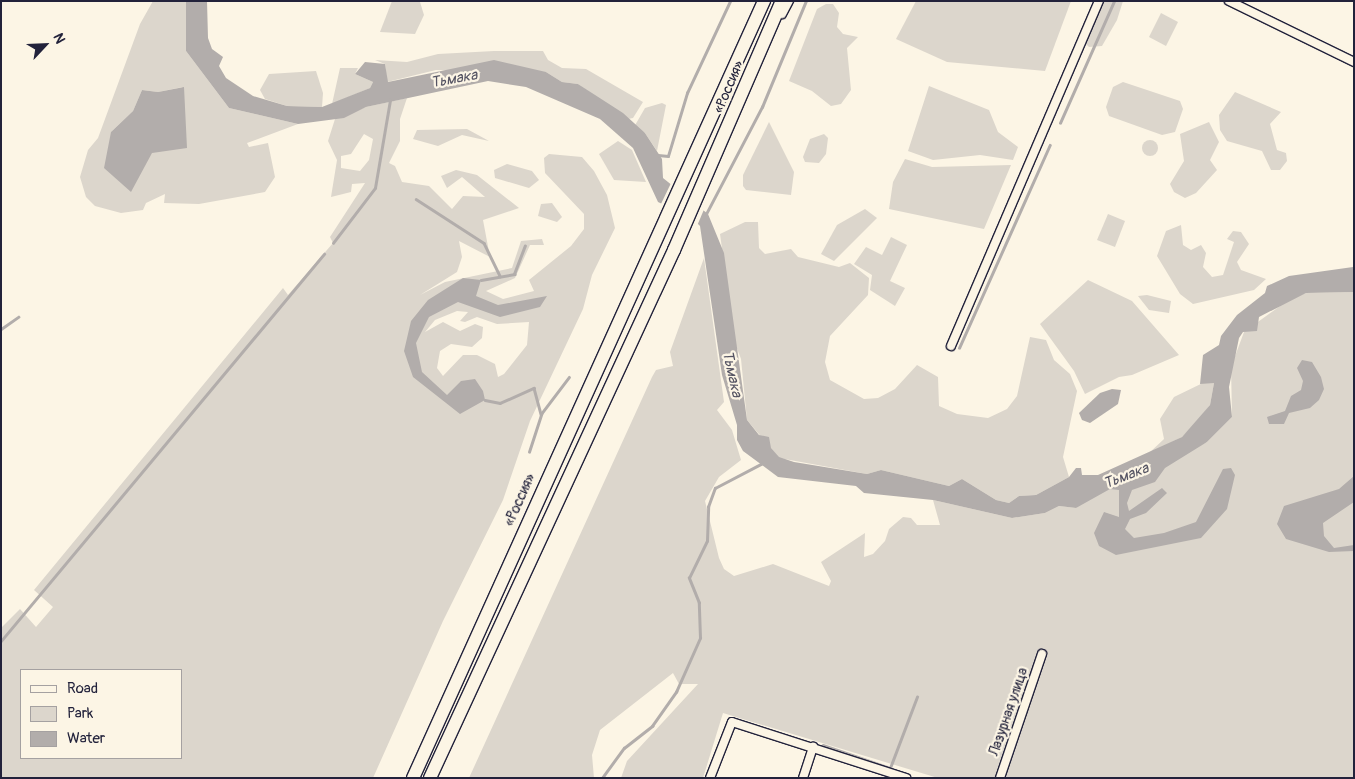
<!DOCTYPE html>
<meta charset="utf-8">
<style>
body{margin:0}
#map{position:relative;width:1355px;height:779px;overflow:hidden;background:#fcf5e5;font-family:Pangolin,sans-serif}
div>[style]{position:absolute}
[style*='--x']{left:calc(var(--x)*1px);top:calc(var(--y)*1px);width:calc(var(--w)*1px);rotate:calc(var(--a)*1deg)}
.green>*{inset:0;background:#dcd6cc}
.round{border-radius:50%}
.water>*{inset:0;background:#b2adab}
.pier>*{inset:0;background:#fcf5e5}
.stream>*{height:2.5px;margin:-1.25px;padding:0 1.25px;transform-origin:1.25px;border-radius:1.25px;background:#b2adab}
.roads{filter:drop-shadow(1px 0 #22223b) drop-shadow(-1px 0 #22223b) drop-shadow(0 1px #22223b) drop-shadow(0 -1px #22223b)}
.minor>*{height:8px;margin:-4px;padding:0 4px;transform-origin:4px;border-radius:4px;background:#fcf5e5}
.trunk>*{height:12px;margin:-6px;padding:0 6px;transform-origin:6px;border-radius:6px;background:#fcf5e5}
span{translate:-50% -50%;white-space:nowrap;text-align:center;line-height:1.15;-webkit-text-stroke:4.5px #fcf5e5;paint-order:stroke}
.street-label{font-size:14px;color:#22223b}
.water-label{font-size:15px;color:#545362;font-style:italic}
.frame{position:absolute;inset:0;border:2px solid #22223b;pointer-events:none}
.legend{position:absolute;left:20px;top:669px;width:162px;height:90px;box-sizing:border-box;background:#fcf5e5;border:1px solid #a5a1a1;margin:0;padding:6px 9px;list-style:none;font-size:15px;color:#22223b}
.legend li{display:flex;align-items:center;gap:10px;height:25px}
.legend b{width:25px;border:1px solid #a5a1a1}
.north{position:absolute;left:20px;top:20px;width:50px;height:50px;-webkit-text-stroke:4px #fcf5e5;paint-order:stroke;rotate:65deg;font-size:14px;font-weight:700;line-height:20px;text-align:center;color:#22223b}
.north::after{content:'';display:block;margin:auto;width:18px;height:22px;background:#22223b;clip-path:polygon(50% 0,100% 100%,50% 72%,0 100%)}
</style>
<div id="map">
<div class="green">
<div style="clip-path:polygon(evenodd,153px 1px,186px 1px,186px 51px,229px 108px,298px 124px,247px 143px,249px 147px,268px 143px,275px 177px,265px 192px,199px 204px,164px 203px,165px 194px,146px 203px,143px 210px,121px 213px,95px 206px,86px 197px,80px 177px,88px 150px,98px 138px,140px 24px,153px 1px,183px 87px,111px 132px,133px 111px,142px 90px,158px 92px,183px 87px)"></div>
<div style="clip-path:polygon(392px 1px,420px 2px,424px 15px,415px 34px,380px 32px)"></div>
<div style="clip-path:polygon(916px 1px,1071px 1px,1045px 71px,947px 62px,896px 39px)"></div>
<div style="clip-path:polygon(1103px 1px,1123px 1px,1117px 20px,1102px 46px,1089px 47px,1085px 43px)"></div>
<div style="clip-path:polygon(826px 4px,833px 4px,839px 13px,837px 27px,843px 34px,858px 37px,847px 48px,851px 90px,841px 104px,831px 106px,812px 91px,789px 81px,817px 9px)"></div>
<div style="clip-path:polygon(1161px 13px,1178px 22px,1166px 46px,1149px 37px)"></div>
<div style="clip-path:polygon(494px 51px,543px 51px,548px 60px,562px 68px,586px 69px,643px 102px,633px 118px,628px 119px,578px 84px,562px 82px,546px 72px,436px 70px,387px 82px,385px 64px,375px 60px,407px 62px,438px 54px)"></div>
<div style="clip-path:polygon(340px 68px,358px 68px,355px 74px,373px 82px,370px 88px,332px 104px)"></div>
<div style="clip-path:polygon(316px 71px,323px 93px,322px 107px,287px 106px,265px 99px,260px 90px,269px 74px)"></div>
<div style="clip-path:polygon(1123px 82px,1180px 101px,1183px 109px,1175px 132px,1162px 135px,1109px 116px,1106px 107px,1113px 87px)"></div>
<div style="clip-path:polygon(929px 86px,989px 110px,998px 132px,1018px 147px,1013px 160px,980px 155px,933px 160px,908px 151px)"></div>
<div style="clip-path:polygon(1235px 92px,1281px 112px,1270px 124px,1277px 150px,1286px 153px,1287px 161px,1280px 170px,1271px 170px,1262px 151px,1227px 141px,1220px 130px,1219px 115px)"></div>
<div style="clip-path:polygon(evenodd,407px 98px,400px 119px,400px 141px,389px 163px,395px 166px,402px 182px,429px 186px,452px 209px,463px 196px,485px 197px,462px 177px,447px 188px,441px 176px,456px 170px,477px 175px,519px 208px,483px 220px,490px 257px,459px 241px,462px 257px,457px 272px,420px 295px,445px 282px,512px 268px,521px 241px,542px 239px,544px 245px,530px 245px,515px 278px,486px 291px,503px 299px,534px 291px,529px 280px,571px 246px,584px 229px,584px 214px,545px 173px,544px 158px,549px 154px,582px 157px,594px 171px,607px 195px,615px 228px,592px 275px,583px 309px,530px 421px,503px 500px,443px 621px,373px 778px,1px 778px,1px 628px,20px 609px,36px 627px,53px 607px,34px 590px,283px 288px,288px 295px,333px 243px,330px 237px,365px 183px,352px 184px,351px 192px,331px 197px,337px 160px,328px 141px,335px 119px,366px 107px,407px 98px,364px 134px,373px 139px,369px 160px,360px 171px,341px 168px,341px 156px,351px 154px,364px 134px,407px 98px,457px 311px,468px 312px,460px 321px,465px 322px,477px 317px,497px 324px,529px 322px,527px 345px,504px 374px,498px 377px,495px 364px,477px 355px,463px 355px,443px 376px,437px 368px,440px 351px,451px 344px,472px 347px,482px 338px,483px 327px,475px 324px,460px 331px,443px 322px,425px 332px,435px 320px,457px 311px,407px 98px,21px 670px,181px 670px,181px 758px,21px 758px,21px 670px)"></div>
<div style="clip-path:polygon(662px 103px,666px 105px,657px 151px,645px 133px,634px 127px,645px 108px)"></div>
<div style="clip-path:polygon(769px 122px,794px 172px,791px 195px,746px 190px,743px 186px,743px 175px)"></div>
<div style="clip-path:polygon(1209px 122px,1219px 142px,1210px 160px,1217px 170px,1196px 193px,1185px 198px,1174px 192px,1170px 184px,1184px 161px,1180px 134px)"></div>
<div style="clip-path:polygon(467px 129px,489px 141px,462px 135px,438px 146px,413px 139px,417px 130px)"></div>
<div style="clip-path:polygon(824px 134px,828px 138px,826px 154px,819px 163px,805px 162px,803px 157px,810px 139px)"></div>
<div class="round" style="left:1142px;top:140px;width:16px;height:16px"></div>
<div style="clip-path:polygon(618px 141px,632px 150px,646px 182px,614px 180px,599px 154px)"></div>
<div style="clip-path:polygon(905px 159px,932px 167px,1011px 165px,984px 229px,889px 209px,893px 182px)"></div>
<div style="clip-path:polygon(507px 164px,532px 171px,539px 180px,529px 188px,495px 178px,494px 170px)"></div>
<div style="clip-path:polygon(552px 203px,562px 217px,557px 222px,538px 216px,541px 204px)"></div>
<div style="clip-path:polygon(865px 209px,877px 218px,834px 261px,821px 254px,837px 225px)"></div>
<div style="clip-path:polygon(1108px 214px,1125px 221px,1115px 247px,1097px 240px)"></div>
<div style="clip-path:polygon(745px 222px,758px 222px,759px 248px,765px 254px,791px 249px,798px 257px,839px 267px,850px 263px,869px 278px,868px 295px,830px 336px,825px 362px,830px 380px,864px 399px,878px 398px,895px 389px,917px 365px,938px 377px,939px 406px,957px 414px,988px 418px,1007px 409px,1017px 396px,1030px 337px,1046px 340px,1054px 360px,1070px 374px,1077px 391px,1063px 457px,1069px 477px,1036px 495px,1019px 496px,1009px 503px,996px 500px,962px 479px,949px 486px,881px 470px,867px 474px,779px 458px,747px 420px,741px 359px,735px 343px,720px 234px)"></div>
<div style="clip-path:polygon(1181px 225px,1183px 245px,1191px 250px,1201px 245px,1206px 253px,1203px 267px,1212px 277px,1223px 275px,1234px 242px,1227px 239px,1233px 231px,1241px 232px,1249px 244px,1237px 262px,1241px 270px,1266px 279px,1254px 290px,1193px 304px,1180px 294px,1157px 256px,1166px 231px)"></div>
<div style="clip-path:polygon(891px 237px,907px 245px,890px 281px,905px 288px,895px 306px,870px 290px,872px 275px,854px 264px,866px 247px,882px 255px)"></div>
<div style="clip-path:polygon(704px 258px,724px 402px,717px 410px,732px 430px,741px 460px,719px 477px,705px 501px,719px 558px,724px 569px,734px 576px,773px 564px,829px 586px,831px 581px,821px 562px,865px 533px,864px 557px,873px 554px,885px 541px,889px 529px,903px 517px,911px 518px,917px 525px,940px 525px,933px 500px,1012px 518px,1045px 513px,1059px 506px,1076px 508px,1082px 502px,1207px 442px,1232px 417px,1231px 367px,1244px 332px,1291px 298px,1306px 293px,1354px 292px,1354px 778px,938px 778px,723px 713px,703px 778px,621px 778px,627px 761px,698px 684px,679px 684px,673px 673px,600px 730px,592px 755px,594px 778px,469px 778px,652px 377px,656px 370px,673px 366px,670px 352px)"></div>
<div style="clip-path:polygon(1088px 280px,1132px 301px,1179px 355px,1132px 375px,1119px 377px,1085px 394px,1074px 371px,1040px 324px)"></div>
<div style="clip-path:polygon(1147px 295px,1171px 301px,1169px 313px,1149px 310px,1138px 296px)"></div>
<div style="clip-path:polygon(1209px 380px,1214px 383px,1210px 405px,1198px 421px,1182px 437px,1147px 455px,1164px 439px,1160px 419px,1174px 397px)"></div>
</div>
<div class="water">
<div style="clip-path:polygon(186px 1px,207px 1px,208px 38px,212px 49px,223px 57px,219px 66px,226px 78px,253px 96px,287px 106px,322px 107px,370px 88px,373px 82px,355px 74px,365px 62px,385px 64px,388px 82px,494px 60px,546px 72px,562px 82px,578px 84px,623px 113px,645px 133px,662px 159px,663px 178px,708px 214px,724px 253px,747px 420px,759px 435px,769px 437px,771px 448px,779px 457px,794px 462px,867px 474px,881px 470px,949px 486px,962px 479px,996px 500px,1009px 503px,1019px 496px,1036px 495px,1069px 477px,1076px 468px,1081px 468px,1082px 475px,1098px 475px,1182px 437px,1210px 405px,1214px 383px,1200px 384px,1203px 355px,1219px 345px,1221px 336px,1237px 315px,1265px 293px,1267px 286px,1289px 276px,1353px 267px,1354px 292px,1306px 293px,1259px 317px,1257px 331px,1243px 332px,1239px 338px,1229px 387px,1232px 417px,1207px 442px,1165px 468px,1155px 482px,1132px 490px,1127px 503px,1129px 511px,1162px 488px,1167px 493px,1146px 513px,1130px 519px,1125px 529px,1134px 538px,1164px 533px,1196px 522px,1223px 469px,1231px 468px,1235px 475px,1227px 509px,1201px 538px,1116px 555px,1099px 546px,1094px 533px,1104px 512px,1119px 517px,1119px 490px,1110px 489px,1076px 508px,1059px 506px,1045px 513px,1012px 518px,933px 500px,864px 493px,856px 486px,778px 477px,743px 451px,737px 440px,737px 425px,722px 375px,700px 226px,692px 218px,658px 202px,633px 148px,600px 119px,526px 87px,488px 81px,366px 107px,344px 118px,298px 124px,229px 108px,186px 51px)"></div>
<div style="clip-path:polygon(184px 87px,187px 148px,152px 153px,131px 192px,104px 168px,111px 132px,133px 111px,142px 90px,158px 92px)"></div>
<div style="clip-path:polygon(463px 278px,481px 280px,476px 296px,498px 305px,547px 296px,540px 307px,500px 317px,458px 302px,429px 317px,416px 343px,422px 372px,447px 395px,461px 381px,475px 379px,483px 391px,485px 400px,460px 414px,413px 377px,404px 351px,411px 321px,428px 300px)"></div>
<div style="clip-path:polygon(1302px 360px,1312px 362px,1321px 377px,1324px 389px,1319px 400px,1310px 408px,1289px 413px,1284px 424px,1269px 424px,1267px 417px,1285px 411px,1291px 396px,1301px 390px,1303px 381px,1297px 368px)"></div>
<div style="clip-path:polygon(1112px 389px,1121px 390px,1118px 404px,1090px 423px,1082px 420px,1079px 413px,1100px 393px)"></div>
<div style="clip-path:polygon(1354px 476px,1354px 502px,1323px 523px,1324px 536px,1334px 548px,1354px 545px,1354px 551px,1329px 552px,1286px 539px,1277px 524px,1284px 506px,1339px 489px)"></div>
</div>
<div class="pier">
<div style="clip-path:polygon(672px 181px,705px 207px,697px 226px,660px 206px)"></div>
</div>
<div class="stream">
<div style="--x:1060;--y:123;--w:133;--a:-66.1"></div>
<div style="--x:658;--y:155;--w:10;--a:6"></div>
<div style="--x:668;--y:156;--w:66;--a:-73.2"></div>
<div style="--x:687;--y:93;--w:102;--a:-64.9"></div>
<div style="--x:416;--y:199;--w:81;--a:32.9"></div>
<div style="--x:484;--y:243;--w:37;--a:64"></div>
<div style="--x:706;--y:214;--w:121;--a:-62.4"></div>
<div style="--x:762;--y:107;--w:115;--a:-67.5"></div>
<div style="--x:333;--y:243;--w:69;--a:-52.6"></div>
<div style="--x:375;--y:188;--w:89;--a:-80.3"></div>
<div style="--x:481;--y:280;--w:34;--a:-10"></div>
<div style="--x:514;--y:274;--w:30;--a:-69"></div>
<div style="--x:1;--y:329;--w:21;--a:-35"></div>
<div style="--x:959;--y:348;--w:222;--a:-65.9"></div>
<div style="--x:485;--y:400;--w:15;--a:11"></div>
<div style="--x:500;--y:403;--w:37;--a:-24"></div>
<div style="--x:534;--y:388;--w:27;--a:75"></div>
<div style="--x:529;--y:452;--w:40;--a:-72"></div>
<div style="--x:541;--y:414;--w:46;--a:-52.9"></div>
<div style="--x:1;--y:641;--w:504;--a:-50.15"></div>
<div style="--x:823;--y:745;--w:71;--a:18.9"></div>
<div style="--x:890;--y:768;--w:76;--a:-69.2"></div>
<div style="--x:602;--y:778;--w:37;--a:-54"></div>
<div style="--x:624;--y:748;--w:36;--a:-38"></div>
<div style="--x:652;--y:726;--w:42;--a:-54.8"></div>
<div style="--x:676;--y:692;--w:59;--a:-66"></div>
<div style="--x:700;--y:638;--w:35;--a:-92"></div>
<div style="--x:699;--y:603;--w:27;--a:-112"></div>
<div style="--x:689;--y:578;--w:41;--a:-64.1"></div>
<div style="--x:707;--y:541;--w:34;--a:-88"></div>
<div style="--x:708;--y:507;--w:20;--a:-70"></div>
<div style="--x:715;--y:488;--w:52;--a:-27.6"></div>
</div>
<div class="roads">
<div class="minor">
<div style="--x:1229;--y:1;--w:139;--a:26"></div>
<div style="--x:782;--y:14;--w:15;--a:-62"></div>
<div style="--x:951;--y:346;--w:375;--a:-66.8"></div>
<div style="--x:710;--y:778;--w:60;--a:-68.6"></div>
<div style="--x:732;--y:722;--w:183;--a:17.8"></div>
<div style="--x:803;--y:778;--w:33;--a:-72"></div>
<div style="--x:1000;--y:778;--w:131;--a:-71.3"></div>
</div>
<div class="trunk">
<div style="--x:413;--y:778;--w:853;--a:-65.69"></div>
<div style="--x:430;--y:778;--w:582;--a:-65.2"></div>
<div style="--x:674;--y:250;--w:271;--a:-66.6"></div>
</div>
</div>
<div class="street-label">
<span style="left:729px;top:87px;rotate:-67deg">«Россия»</span>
<span style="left:520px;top:500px;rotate:-66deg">«Россия»</span>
<span style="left:1009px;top:712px;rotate:-71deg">Лазурная улица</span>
</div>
<div class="water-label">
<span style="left:454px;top:79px;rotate:-10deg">Тьмака</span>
<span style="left:732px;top:374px;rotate:78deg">Тьмака</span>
<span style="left:1126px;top:476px;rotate:-21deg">Тьмака</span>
</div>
<div class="frame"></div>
<ul class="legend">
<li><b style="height:6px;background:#fcf5e5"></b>Road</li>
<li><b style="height:14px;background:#dcd6cc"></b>Park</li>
<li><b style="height:14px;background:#b2adab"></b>Water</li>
</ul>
<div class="north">N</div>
</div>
